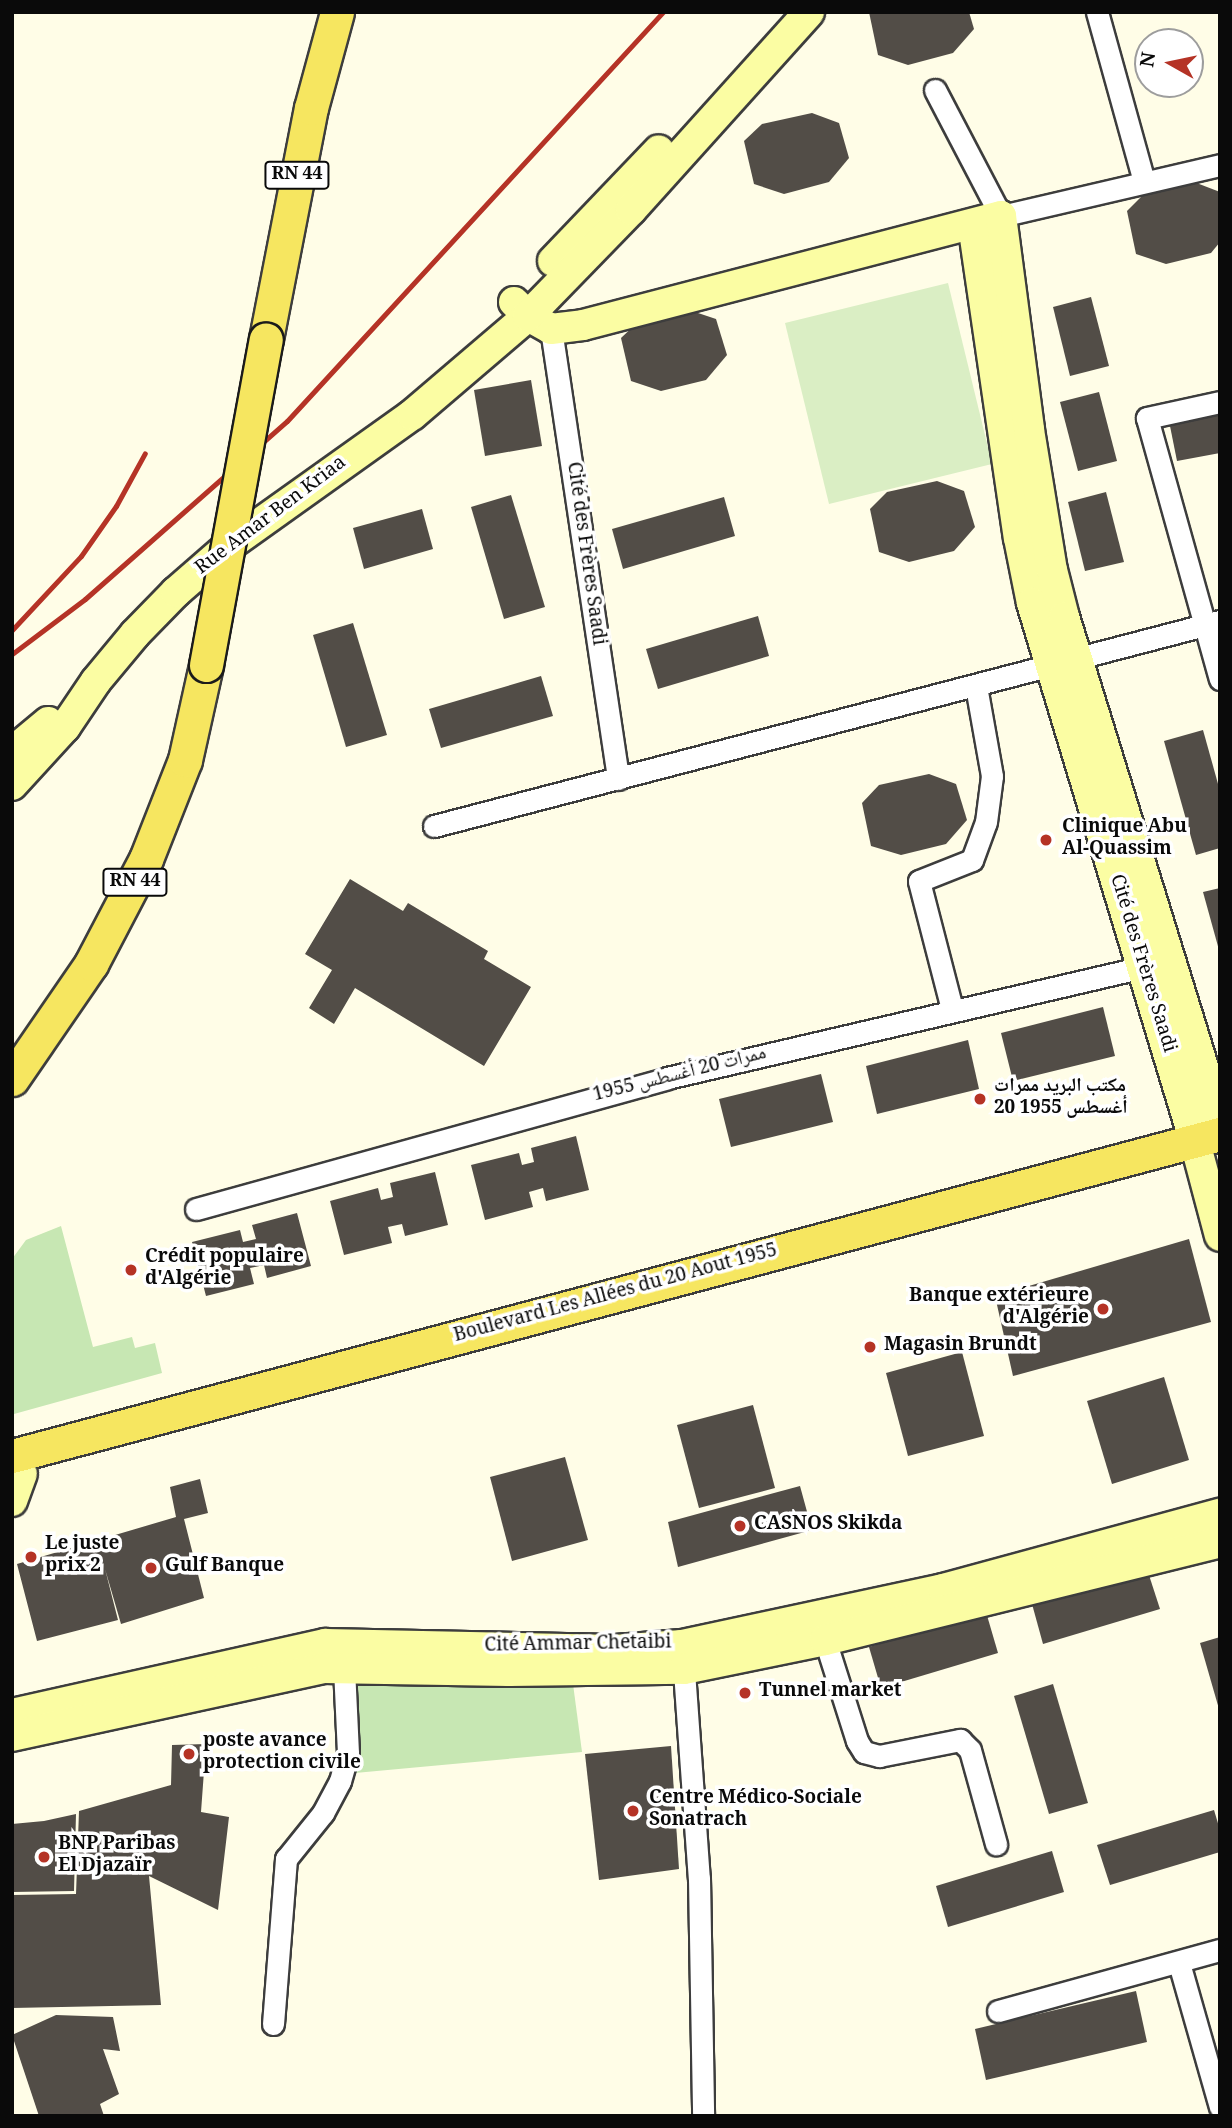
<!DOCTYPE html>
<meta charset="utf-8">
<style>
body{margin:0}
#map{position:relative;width:1232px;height:2128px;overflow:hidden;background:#fffde7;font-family:Georgia,"Noto Naskh Arabic",serif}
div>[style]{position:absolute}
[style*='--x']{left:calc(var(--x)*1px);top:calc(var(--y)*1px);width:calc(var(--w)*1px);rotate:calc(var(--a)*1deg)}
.green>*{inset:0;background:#c7e7b3}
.pitch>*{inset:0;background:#daeec4}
.building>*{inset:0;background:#524d47}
.roads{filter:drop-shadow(2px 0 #3d3d3d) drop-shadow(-2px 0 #3d3d3d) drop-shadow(0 2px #3d3d3d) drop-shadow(0 -2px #3d3d3d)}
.minor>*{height:21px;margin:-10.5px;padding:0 10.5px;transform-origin:10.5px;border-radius:10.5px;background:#fff}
.secondary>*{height:30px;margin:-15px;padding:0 15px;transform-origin:15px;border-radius:15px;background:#fbfda3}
.primary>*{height:33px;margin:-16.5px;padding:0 16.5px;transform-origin:16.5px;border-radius:16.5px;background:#f6e660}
.rail>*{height:5px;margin:-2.5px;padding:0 2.5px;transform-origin:2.5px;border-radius:2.5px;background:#b53326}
.bridges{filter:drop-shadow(2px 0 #1b1b1b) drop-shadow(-2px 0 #1b1b1b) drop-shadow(0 2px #1b1b1b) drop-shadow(0 -2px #1b1b1b)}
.primary-bridge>*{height:33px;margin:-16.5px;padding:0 16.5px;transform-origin:16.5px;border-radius:16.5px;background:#f6e660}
.dots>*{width:19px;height:19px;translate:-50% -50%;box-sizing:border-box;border:4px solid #fff;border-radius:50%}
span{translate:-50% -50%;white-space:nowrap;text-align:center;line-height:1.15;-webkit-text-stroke:7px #fff;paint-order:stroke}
.shield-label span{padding:2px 5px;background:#fff;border:2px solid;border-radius:5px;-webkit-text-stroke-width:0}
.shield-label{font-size:18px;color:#0a0a0a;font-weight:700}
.street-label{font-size:19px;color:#0a0a0a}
.poi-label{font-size:19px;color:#0a0a0a;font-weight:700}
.left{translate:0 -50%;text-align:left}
.right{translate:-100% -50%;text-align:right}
.frame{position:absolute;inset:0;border:14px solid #0a0a0a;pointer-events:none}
.north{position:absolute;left:1134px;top:28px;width:70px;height:70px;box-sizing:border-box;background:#fff;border:2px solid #9d9d9d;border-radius:50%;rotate:279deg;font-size:19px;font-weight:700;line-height:28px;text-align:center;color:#0a0a0a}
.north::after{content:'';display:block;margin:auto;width:24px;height:32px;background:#b53326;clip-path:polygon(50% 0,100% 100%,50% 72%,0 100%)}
</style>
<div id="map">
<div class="green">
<div style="clip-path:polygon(61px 1226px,93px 1347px,132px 1337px,135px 1348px,155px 1343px,162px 1373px,14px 1414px,12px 1259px,26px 1240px)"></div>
<div style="clip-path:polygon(352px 1680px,573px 1684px,582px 1752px,355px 1773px)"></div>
</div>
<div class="pitch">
<div style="clip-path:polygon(948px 283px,992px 464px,829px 504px,785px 323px)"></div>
</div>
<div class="building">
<div style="clip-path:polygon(869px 12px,969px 12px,974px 29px,953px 53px,908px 65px,878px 55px)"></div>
<div style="clip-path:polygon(812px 113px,839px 123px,849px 158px,829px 182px,784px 194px,754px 184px,744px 141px,762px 124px)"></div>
<div style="clip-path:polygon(1194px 182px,1220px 192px,1220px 242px,1211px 253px,1166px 264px,1136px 254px,1127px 211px,1144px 194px)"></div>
<div style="clip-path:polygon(1091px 297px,1109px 366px,1070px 376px,1053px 307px)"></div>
<div style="clip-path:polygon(689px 310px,716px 319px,727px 355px,706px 380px,661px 391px,631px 381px,621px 338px,639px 321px)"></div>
<div style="clip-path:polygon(531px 380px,542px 446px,485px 456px,474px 390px)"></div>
<div style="clip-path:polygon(1099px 392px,1117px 461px,1078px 471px,1060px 402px)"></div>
<div style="clip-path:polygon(1220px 410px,1220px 453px,1177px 461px,1169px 421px)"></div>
<div style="clip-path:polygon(937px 481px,964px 491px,975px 527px,954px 551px,909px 562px,879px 552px,870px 509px,887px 492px)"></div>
<div style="clip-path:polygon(1106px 492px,1124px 562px,1085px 571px,1068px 502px)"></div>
<div style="clip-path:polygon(511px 495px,545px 607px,504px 619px,471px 507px)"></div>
<div style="clip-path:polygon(724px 497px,735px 536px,623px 569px,612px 529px)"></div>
<div style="clip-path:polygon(422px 509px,433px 549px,364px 569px,353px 528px)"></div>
<div style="clip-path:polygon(758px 616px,769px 656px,658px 689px,646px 649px)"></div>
<div style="clip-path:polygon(353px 623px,387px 735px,346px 747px,313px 635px)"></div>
<div style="clip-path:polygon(541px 676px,553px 716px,441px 748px,429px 709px)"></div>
<div style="clip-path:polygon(1203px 730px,1220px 791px,1220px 848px,1196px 855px,1164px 741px)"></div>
<div style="clip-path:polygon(929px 774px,956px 784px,967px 820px,946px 844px,901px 855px,871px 846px,862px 803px,879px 785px)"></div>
<div style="clip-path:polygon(350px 879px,403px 911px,408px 903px,488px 951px,484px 959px,531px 987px,484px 1066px,355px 988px,334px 1024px,309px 1008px,332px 970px,305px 954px)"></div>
<div style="clip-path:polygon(1220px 888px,1220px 950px,1219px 950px,1203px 892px)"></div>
<div style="clip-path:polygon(1103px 1007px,1115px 1056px,1013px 1081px,1001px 1033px)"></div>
<div style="clip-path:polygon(968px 1040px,979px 1089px,877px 1114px,866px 1066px)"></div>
<div style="clip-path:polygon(821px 1074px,833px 1122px,731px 1147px,719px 1099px)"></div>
<div style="clip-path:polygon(576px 1136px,589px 1190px,546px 1201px,543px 1188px,529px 1192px,533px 1207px,485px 1220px,471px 1165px,519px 1153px,522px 1165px,534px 1162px,531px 1148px)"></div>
<div style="clip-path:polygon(435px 1172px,448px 1225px,405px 1236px,402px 1224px,388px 1227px,392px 1243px,344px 1255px,330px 1201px,378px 1188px,381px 1200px,393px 1197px,390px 1183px)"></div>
<div style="clip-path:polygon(297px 1213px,311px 1266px,267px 1278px,264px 1265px,250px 1268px,254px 1284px,206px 1296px,192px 1242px,240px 1230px,243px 1242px,256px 1239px,252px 1225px)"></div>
<div style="clip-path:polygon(1189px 1239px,1211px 1322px,1013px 1376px,995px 1296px)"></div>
<div style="clip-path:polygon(962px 1352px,984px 1436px,908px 1456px,886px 1373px)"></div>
<div style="clip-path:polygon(1164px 1377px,1189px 1460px,1112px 1484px,1087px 1401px)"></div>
<div style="clip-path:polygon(753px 1405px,775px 1488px,699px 1508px,677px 1425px)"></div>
<div style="clip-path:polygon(565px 1457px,588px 1540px,512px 1561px,490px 1477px)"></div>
<div style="clip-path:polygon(200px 1479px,208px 1513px,184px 1519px,204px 1598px,121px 1624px,105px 1569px,118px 1620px,37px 1641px,17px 1564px,176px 1517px,170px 1487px)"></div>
<div style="clip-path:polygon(800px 1486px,812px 1530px,678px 1567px,668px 1522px)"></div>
<div style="clip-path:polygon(1147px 1569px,1160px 1609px,1043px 1644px,1032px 1604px)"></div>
<div style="clip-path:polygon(986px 1612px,998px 1653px,881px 1688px,869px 1647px)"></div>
<div style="clip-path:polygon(1220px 1637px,1220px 1709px,1219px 1709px,1200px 1643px)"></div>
<div style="clip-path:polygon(1053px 1684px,1088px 1803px,1049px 1814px,1014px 1696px)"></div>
<div style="clip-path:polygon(206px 1744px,201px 1812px,229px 1817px,218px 1910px,149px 1876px,161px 2005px,12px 2008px,12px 1895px,76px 1894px,79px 1811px,171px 1785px,172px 1745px)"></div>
<div style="clip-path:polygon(671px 1746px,679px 1869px,599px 1880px,585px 1754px)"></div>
<div style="clip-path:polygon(1214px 1810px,1220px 1830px,1220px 1852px,1110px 1885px,1097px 1845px)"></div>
<div style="clip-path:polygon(76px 1814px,74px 1891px,12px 1892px,12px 1824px,44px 1821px)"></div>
<div style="clip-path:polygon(1052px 1851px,1064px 1892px,948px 1927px,936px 1886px)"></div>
<div style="clip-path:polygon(1136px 1991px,1147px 2042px,986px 2080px,975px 2029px)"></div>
<div style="clip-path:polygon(56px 2015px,113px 2017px,120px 2051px,103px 2049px,119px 2094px,100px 2104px,104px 2116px,39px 2116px,12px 2035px)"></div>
</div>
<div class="roads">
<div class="minor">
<div style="--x:1097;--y:12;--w:176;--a:74.5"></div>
<div style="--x:935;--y:90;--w:142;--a:62.4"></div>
<div style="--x:1001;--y:216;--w:225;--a:-13.1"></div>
<div style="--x:551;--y:329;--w:455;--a:81.5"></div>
<div style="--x:1220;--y:402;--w:75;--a:167.6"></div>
<div style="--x:1147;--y:418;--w:271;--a:74.4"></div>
<div style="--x:434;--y:826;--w:812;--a:-14.62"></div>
<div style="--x:952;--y:1009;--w:132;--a:-104.5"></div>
<div style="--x:919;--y:881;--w:57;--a:-21.6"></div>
<div style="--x:972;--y:860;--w:40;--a:-69.8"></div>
<div style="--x:986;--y:822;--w:46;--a:-82.6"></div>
<div style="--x:992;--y:776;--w:91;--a:-100.1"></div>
<div style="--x:196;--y:1209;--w:489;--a:-15.5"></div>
<div style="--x:667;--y:1078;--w:502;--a:-13.12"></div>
<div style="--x:825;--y:1640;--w:106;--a:72.4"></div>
<div style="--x:857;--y:1741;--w:13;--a:58"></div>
<div style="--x:864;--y:1752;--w:16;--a:15"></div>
<div style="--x:879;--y:1756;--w:83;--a:-11.2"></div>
<div style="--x:960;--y:1740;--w:14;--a:45"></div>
<div style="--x:970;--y:1750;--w:98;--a:74.5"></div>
<div style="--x:683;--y:1657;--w:222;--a:85.9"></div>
<div style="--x:699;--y:1878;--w:238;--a:89"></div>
<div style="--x:1179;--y:1963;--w:150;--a:74.1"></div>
<div style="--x:998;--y:2011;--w:230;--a:-15.4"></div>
<div style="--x:273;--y:2024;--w:166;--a:-85.5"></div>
<div style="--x:286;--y:1859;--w:59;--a:-51.2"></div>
<div style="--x:323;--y:1813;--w:36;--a:-62"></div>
<div style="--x:340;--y:1781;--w:29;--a:-74"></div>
<div style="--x:348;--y:1753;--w:86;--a:-92.7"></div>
</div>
<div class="secondary">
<div style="--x:973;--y:224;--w:317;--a:81.7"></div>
<div style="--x:1019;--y:538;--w:66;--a:78.7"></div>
<div style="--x:1032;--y:603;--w:563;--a:73.17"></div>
<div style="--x:1195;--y:1142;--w:97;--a:75.1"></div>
<div style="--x:553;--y:261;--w:153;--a:-46.3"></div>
<div style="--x:514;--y:302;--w:20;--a:45"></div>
<div style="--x:528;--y:316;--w:26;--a:29"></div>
<div style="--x:551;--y:329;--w:32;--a:-7"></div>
<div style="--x:583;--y:325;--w:432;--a:-14.6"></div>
<div style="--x:1001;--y:216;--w:216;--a:82.5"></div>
<div style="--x:1029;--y:430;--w:142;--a:80.7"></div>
<div style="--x:1052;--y:570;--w:49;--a:75.7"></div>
<div style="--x:1064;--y:617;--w:529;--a:72.83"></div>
<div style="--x:12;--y:752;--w:47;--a:-39.8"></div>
<div style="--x:12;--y:785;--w:79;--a:-47.6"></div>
<div style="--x:65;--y:727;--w:55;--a:-56"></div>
<div style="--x:96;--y:681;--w:61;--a:-50.3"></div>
<div style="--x:135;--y:634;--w:59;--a:-45.7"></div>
<div style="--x:176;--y:592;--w:73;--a:-41.1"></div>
<div style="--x:231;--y:544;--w:222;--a:-35.5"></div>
<div style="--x:412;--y:415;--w:153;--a:-40.5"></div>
<div style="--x:528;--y:316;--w:148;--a:-45.8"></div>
<div style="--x:631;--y:210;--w:266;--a:-48"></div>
<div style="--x:12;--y:1501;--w:29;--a:-70"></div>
<div style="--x:12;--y:1714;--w:321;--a:-12.6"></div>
<div style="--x:325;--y:1644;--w:290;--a:1.2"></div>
<div style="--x:615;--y:1650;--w:67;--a:-4.3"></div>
<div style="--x:682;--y:1645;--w:267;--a:-12.1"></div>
<div style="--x:943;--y:1589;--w:287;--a:-15.2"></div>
<div style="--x:12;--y:1736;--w:319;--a:-12.3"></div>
<div style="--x:324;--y:1668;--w:185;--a:0.9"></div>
<div style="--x:509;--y:1671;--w:175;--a:-0.7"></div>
<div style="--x:684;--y:1669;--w:144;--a:-11.6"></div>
<div style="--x:825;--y:1640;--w:407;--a:-13.9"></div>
</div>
<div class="primary">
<div style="--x:266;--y:339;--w:235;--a:-79"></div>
<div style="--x:311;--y:108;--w:99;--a:-74.8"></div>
<div style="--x:12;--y:1079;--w:140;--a:-55.5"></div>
<div style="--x:91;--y:964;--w:119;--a:-62.4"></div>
<div style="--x:146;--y:859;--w:106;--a:-68.5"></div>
<div style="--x:185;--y:760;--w:97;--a:-77.5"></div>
<div style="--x:12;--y:1456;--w:1250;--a:-14.93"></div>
</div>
</div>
<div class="rail">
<div style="--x:12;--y:630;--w:101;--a:-47"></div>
<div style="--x:81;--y:556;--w:61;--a:-55"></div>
<div style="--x:116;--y:506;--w:60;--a:-61.3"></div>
<div style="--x:12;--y:654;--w:91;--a:-37"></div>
<div style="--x:85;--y:599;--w:269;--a:-41.4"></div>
<div style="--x:287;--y:421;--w:556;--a:-47.41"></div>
</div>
<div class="bridges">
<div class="primary-bridge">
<div style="--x:206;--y:665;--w:331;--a:-79.6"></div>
</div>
</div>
<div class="dots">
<div style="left:1046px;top:840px;background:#b53326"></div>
<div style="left:980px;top:1099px;background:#b53326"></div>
<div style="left:131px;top:1270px;background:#b53326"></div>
<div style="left:1103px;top:1309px;background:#b53326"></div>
<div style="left:870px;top:1347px;background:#b53326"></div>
<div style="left:740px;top:1526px;background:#b53326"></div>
<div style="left:31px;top:1557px;background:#b53326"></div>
<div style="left:151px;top:1568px;background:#b53326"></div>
<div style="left:745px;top:1693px;background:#b53326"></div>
<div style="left:189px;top:1754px;background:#b53326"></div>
<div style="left:633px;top:1811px;background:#b53326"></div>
<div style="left:44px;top:1857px;background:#b53326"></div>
</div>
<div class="shield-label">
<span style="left:297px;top:175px">RN 44</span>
<span style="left:135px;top:882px">RN 44</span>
</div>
<div class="street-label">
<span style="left:272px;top:517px;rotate:-37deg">Rue Amar Ben Kriaa</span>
<span style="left:584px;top:554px;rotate:82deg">Cité des Frères Saadi</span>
<span style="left:1141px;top:964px;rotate:73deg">Cité des Frères Saadi</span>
<span style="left:680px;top:1076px;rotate:-14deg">ممرات 20 أغسطس 1955</span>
<span style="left:616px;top:1295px;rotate:-15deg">Boulevard Les Allées du 20 Aout 1955</span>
<span style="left:578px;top:1646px;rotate:-1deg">Cité Ammar Chetaibi</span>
</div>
<div class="poi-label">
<span class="left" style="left:1062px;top:840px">Clinique Abu<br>Al-Quassim</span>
<span class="left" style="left:994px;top:1099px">مكتب البريد ممرات<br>20 أغسطس 1955</span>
<span class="left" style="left:145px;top:1270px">Crédit populaire<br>d'Algérie</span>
<span class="right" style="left:1089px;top:1309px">Banque extérieure<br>d'Algérie</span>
<span class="left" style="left:884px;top:1347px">Magasin Brundt</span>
<span class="left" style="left:754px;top:1526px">CASNOS Skikda</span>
<span class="left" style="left:45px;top:1557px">Le juste<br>prix 2</span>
<span class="left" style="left:165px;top:1568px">Gulf Banque</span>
<span class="left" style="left:759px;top:1693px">Tunnel market</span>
<span class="left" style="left:203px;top:1754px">poste avance<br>protection civile</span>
<span class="left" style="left:649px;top:1811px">Centre Médico-Sociale<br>Sonatrach</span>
<span class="left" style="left:58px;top:1857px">BNP Paribas<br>El Djazaïr</span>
</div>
<div class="frame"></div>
<div class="north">N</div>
</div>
